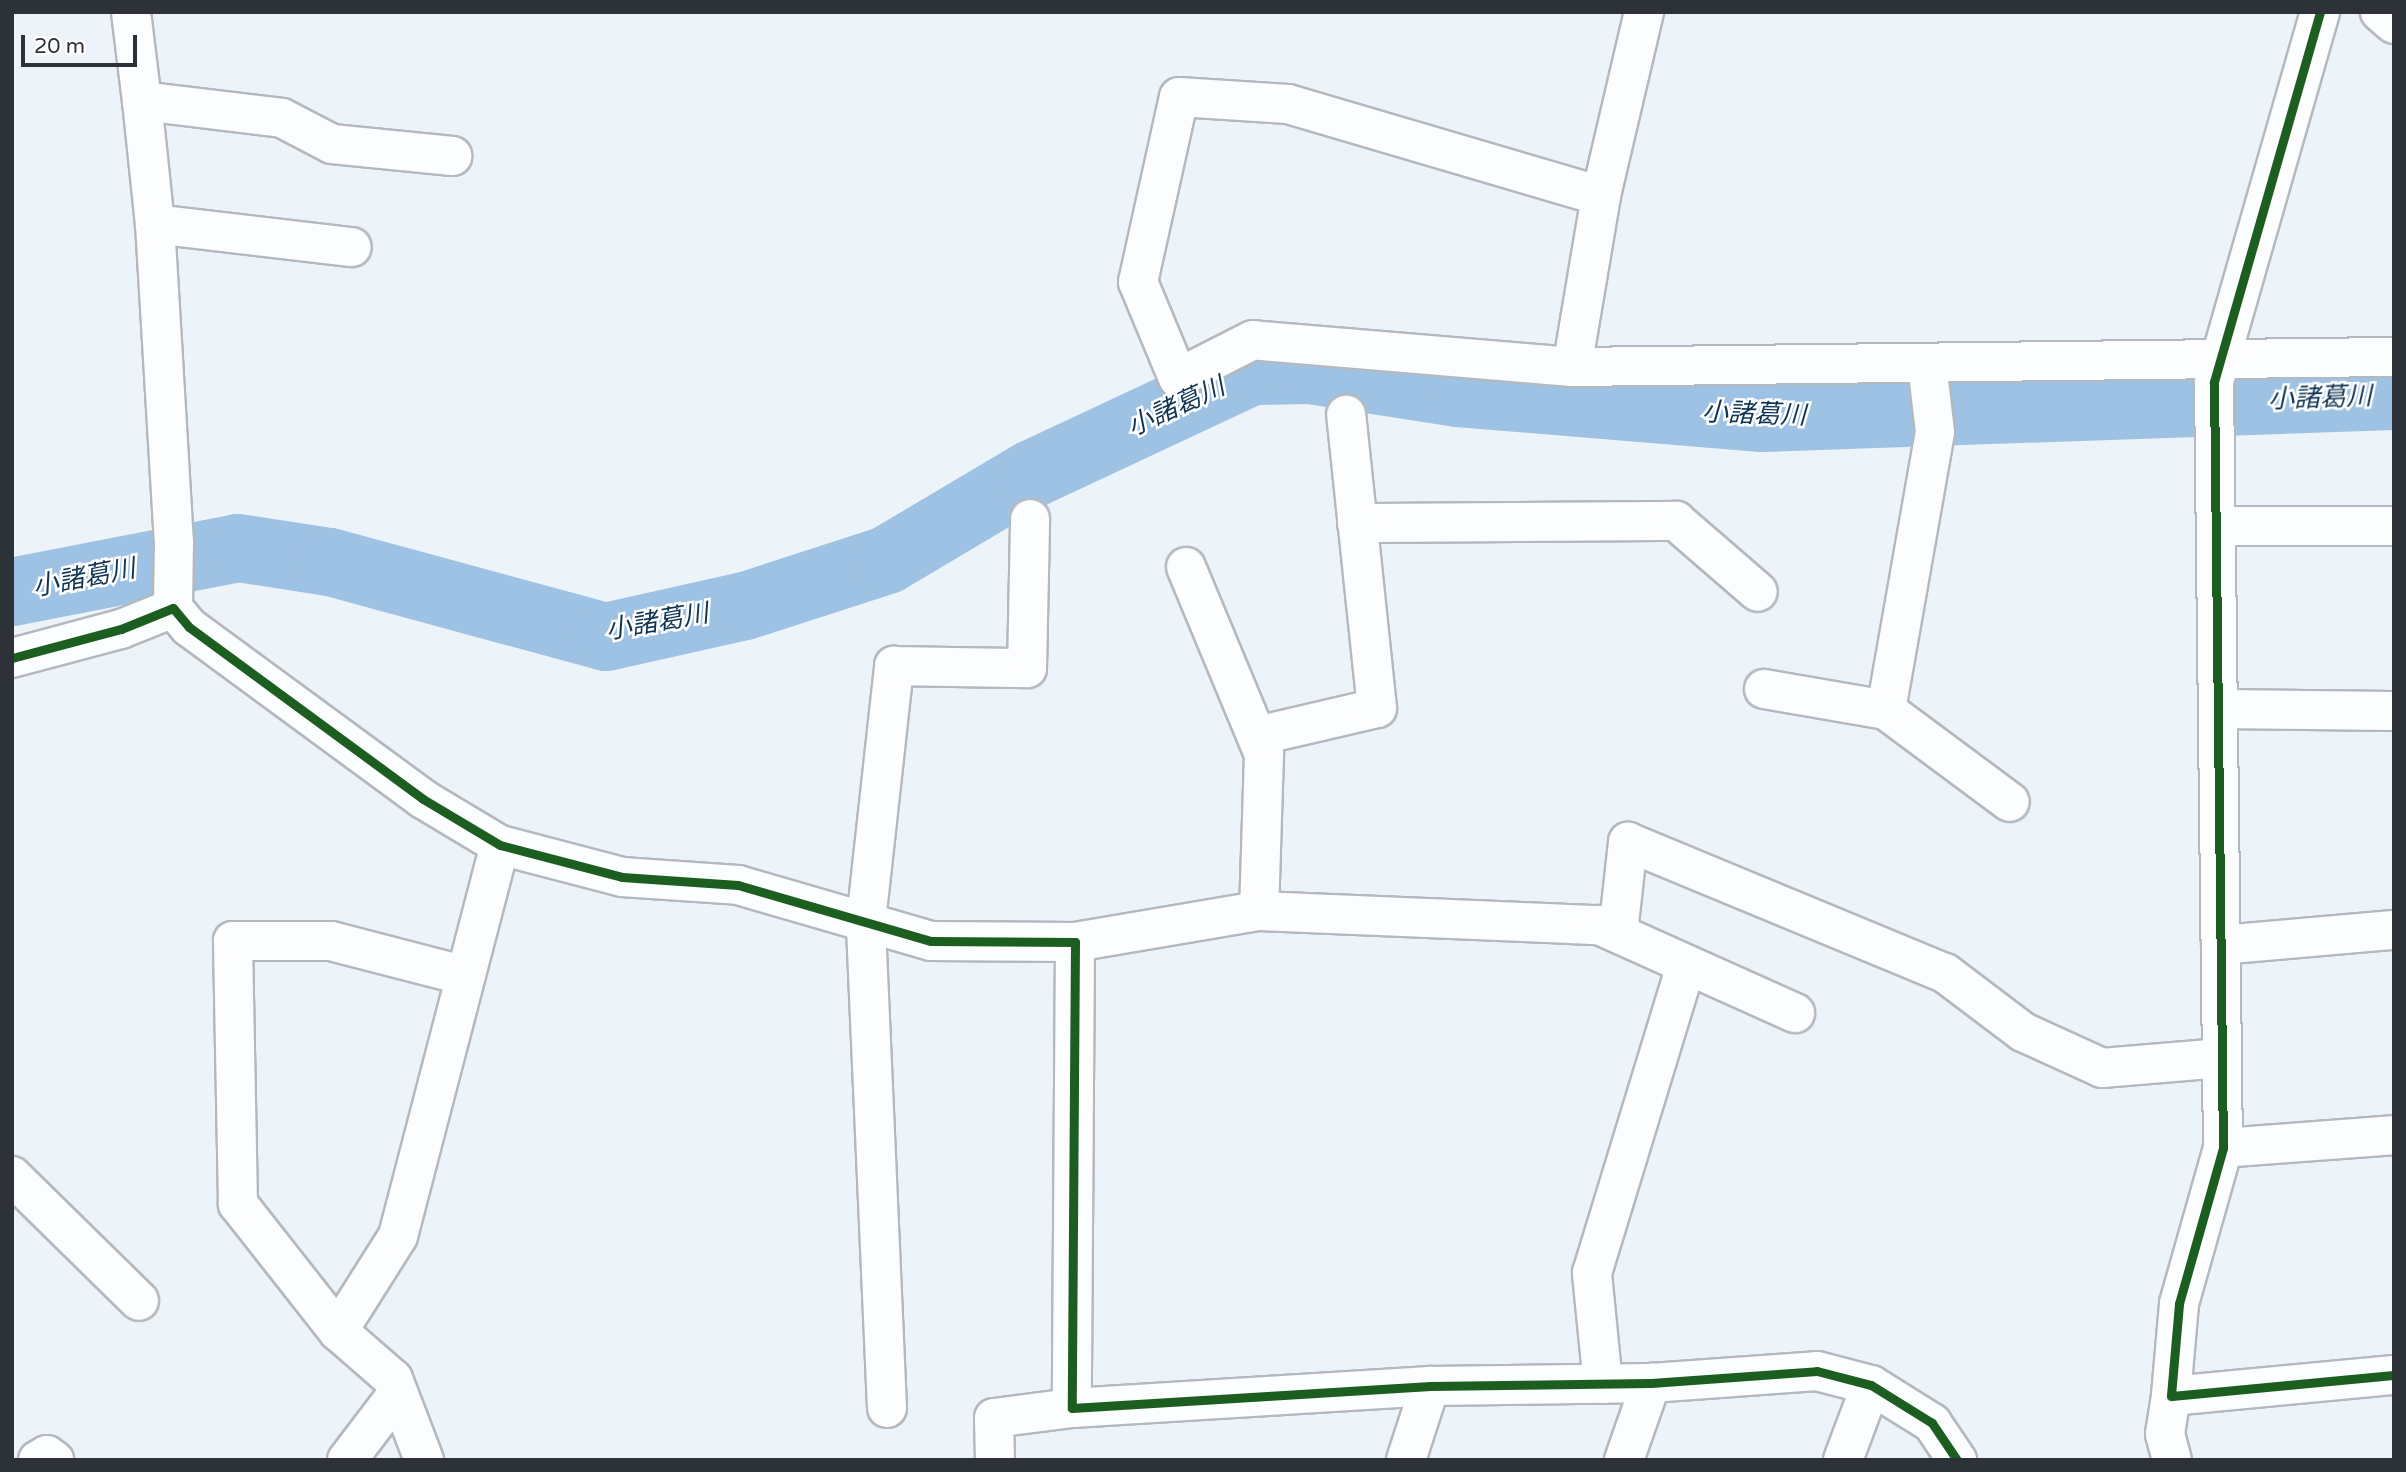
<!DOCTYPE html>
<meta charset="utf-8">
<style>
body{margin:0}
#map{position:relative;width:2406px;height:1472px;overflow:hidden;background:#ecf3f9;font-family:"Varela Round","Noto Sans JP",sans-serif}
div>[style]{position:absolute}
[style*='--x']{left:calc(var(--x)*1px);top:calc(var(--y)*1px);width:calc(var(--w)*1px);rotate:calc(var(--a)*1deg)}
.river>*{height:68px;margin:-34px;padding:0 34px;transform-origin:34px;border-radius:34px;background:#9ec2e3}
.roads{filter:drop-shadow(2px 0 #b3b9be) drop-shadow(-2px 0 #b3b9be) drop-shadow(0 2px #b3b9be) drop-shadow(0 -2px #b3b9be)}
.minor>*{height:38px;margin:-19px;padding:0 19px;transform-origin:19px;border-radius:19px;background:#fcfdfe}
.tertiary>*{height:38px;margin:-19px;padding:0 19px;transform-origin:19px;border-radius:19px;background:#fcfdfe}
.cycleway>*{height:9px;margin:-4.5px;padding:0 4.5px;transform-origin:4.5px;border-radius:4.5px;background:#1b5e20}
span{translate:-50% -50%;white-space:nowrap;text-align:center;line-height:1.15;-webkit-text-stroke:5px #fff;paint-order:stroke}
.water-label{font-size:26px;color:#103452;font-style:italic}
.frame{position:absolute;inset:0;border:14px solid #2d3238;pointer-events:none}
.scale{position:absolute;left:21px;top:35px;width:116px;height:32px;box-sizing:border-box;border:4px solid #2d3238;border-top:0;padding-left:9px;font-size:21px;line-height:24px;white-space:nowrap;color:#2d3238;-webkit-text-stroke:5px #fff;paint-order:stroke}
</style>
<div id="map">
<div class="river">
<div style="--x:12;--y:592;--w:230;--a:-11"></div>
<div style="--x:238;--y:548;--w:93;--a:8.7"></div>
<div style="--x:330;--y:562;--w:286;--a:15.2"></div>
<div style="--x:606;--y:637;--w:142;--a:-12.6"></div>
<div style="--x:745;--y:606;--w:149;--a:-17.9"></div>
<div style="--x:887;--y:560;--w:169;--a:-30.7"></div>
<div style="--x:1032;--y:474;--w:243;--a:-25.1"></div>
<div style="--x:1252;--y:371;--w:57;--a:-1"></div>
<div style="--x:1309;--y:370;--w:151;--a:8.8"></div>
<div style="--x:1458;--y:393;--w:305;--a:4.7"></div>
<div style="--x:1762;--y:418;--w:632;--a:-1.99"></div>
</div>
<div class="roads">
<div class="minor">
<div style="--x:131;--y:12;--w:90;--a:83"></div>
<div style="--x:142;--y:101;--w:141;--a:6.9"></div>
<div style="--x:282;--y:118;--w:56;--a:27.5"></div>
<div style="--x:332;--y:144;--w:121;--a:5.7"></div>
<div style="--x:1644;--y:12;--w:189;--a:103.2"></div>
<div style="--x:1601;--y:196;--w:173;--a:99.6"></div>
<div style="--x:1572;--y:367;--w:822;--a:-0.7"></div>
<div style="--x:2320;--y:12;--w:385;--a:106"></div>
<div style="--x:2214;--y:382;--w:766;--a:89.33"></div>
<div style="--x:2223;--y:1148;--w:162;--a:105.8"></div>
<div style="--x:2179;--y:1304;--w:92;--a:95"></div>
<div style="--x:2171;--y:1396;--w:224;--a:-5.4"></div>
<div style="--x:142;--y:101;--w:124;--a:84"></div>
<div style="--x:155;--y:224;--w:319;--a:86.6"></div>
<div style="--x:174;--y:542;--w:66;--a:90.9"></div>
<div style="--x:155;--y:224;--w:198;--a:6.7"></div>
<div style="--x:1927;--y:364;--w:68;--a:83.3"></div>
<div style="--x:1935;--y:432;--w:282;--a:100"></div>
<div style="--x:1886;--y:710;--w:154;--a:36.6"></div>
<div style="--x:1572;--y:367;--w:320;--a:-175.2"></div>
<div style="--x:1253;--y:340;--w:84;--a:153.1"></div>
<div style="--x:1178;--y:378;--w:104;--a:-112.6"></div>
<div style="--x:1138;--y:282;--w:189;--a:-77.5"></div>
<div style="--x:1179;--y:97;--w:109;--a:3.7"></div>
<div style="--x:1288;--y:104;--w:326;--a:16.4"></div>
<div style="--x:1357;--y:523;--w:319;--a:-0.4"></div>
<div style="--x:1676;--y:521;--w:108;--a:40.9"></div>
<div style="--x:2218;--y:526;--w:176;--a:0"></div>
<div style="--x:1186;--y:567;--w:203;--a:67.4"></div>
<div style="--x:1264;--y:754;--w:157;--a:91.8"></div>
<div style="--x:12;--y:658;--w:113;--a:-14.9"></div>
<div style="--x:121;--y:629;--w:56;--a:-22"></div>
<div style="--x:173;--y:608;--w:25;--a:50"></div>
<div style="--x:189;--y:627;--w:290;--a:36.3"></div>
<div style="--x:423;--y:799;--w:90;--a:30.9"></div>
<div style="--x:500;--y:845;--w:126;--a:14.7"></div>
<div style="--x:622;--y:877;--w:116;--a:3.9"></div>
<div style="--x:738;--y:885;--w:201;--a:16.2"></div>
<div style="--x:931;--y:941;--w:144;--a:0.4"></div>
<div style="--x:1075;--y:942;--w:466;--a:90.4"></div>
<div style="--x:1072;--y:1408;--w:359;--a:-3.5"></div>
<div style="--x:1430;--y:1386;--w:221;--a:-0.8"></div>
<div style="--x:1651;--y:1383;--w:166;--a:-4.1"></div>
<div style="--x:1817;--y:1371;--w:56;--a:14.5"></div>
<div style="--x:1871;--y:1385;--w:72;--a:31.9"></div>
<div style="--x:1932;--y:1423;--w:45;--a:56"></div>
<div style="--x:1764;--y:689;--w:124;--a:9.8"></div>
<div style="--x:2219;--y:709;--w:175;--a:0.7"></div>
<div style="--x:1257;--y:736;--w:123;--a:-13.1"></div>
<div style="--x:1377;--y:708;--w:295;--a:-96"></div>
<div style="--x:1618;--y:933;--w:92;--a:-83.7"></div>
<div style="--x:1628;--y:842;--w:343;--a:22.5"></div>
<div style="--x:1945;--y:973;--w:98;--a:37.1"></div>
<div style="--x:2023;--y:1032;--w:87;--a:24.5"></div>
<div style="--x:2102;--y:1068;--w:120;--a:-4.8"></div>
<div style="--x:1075;--y:942;--w:187;--a:-9.6"></div>
<div style="--x:1259;--y:911;--w:340;--a:2.4"></div>
<div style="--x:1599;--y:925;--w:215;--a:24.2"></div>
<div style="--x:2221;--y:945;--w:174;--a:-5"></div>
<div style="--x:2223;--y:1148;--w:171;--a:-4.3"></div>
<div style="--x:12;--y:1176;--w:178;--a:44.5"></div>
<div style="--x:338;--y:1331;--w:162;--a:-128.2"></div>
<div style="--x:238;--y:1204;--w:263;--a:-91.1"></div>
<div style="--x:233;--y:941;--w:98;--a:0"></div>
<div style="--x:331;--y:941;--w:139;--a:14.5"></div>
<div style="--x:1603;--y:1384;--w:112;--a:-95.7"></div>
<div style="--x:1592;--y:1273;--w:322;--a:-73"></div>
<div style="--x:2171;--y:1396;--w:38;--a:99"></div>
<div style="--x:2165;--y:1434;--w:27;--a:75"></div>
<div style="--x:887;--y:1408;--w:487;--a:-92.5"></div>
<div style="--x:866;--y:921;--w:257;--a:-83.7"></div>
<div style="--x:894;--y:666;--w:133;--a:0.9"></div>
<div style="--x:1027;--y:668;--w:149;--a:-88.8"></div>
<div style="--x:38;--y:1460;--w:10;--a:-29"></div>
<div style="--x:47;--y:1455;--w:9;--a:36"></div>
<div style="--x:347;--y:1460;--w:84;--a:-52.7"></div>
<div style="--x:424;--y:1460;--w:87;--a:-110.9"></div>
<div style="--x:393;--y:1379;--w:73;--a:-138.9"></div>
<div style="--x:338;--y:1331;--w:112;--a:-57.7"></div>
<div style="--x:398;--y:1236;--w:404;--a:-75.4"></div>
<div style="--x:995;--y:1460;--w:42;--a:-91.4"></div>
<div style="--x:994;--y:1418;--w:79;--a:-7.3"></div>
<div style="--x:1406;--y:1460;--w:78;--a:-72"></div>
<div style="--x:1624;--y:1460;--w:82;--a:-70.7"></div>
<div style="--x:1843;--y:1460;--w:80;--a:-69.5"></div>
</div>
<div class="tertiary">
<div style="--x:2380;--y:12;--w:18;--a:41"></div>
</div>
</div>
<div class="cycleway">
<div style="--x:2320;--y:12;--w:385;--a:106"></div>
<div style="--x:2214;--y:382;--w:766;--a:89.33"></div>
<div style="--x:2223;--y:1148;--w:162;--a:105.8"></div>
<div style="--x:2179;--y:1304;--w:92;--a:95"></div>
<div style="--x:2171;--y:1396;--w:224;--a:-5.4"></div>
<div style="--x:12;--y:658;--w:113;--a:-14.9"></div>
<div style="--x:121;--y:629;--w:56;--a:-22"></div>
<div style="--x:173;--y:608;--w:25;--a:50"></div>
<div style="--x:189;--y:627;--w:290;--a:36.3"></div>
<div style="--x:423;--y:799;--w:90;--a:30.9"></div>
<div style="--x:500;--y:845;--w:126;--a:14.7"></div>
<div style="--x:622;--y:877;--w:116;--a:3.9"></div>
<div style="--x:738;--y:885;--w:201;--a:16.2"></div>
<div style="--x:931;--y:941;--w:144;--a:0.4"></div>
<div style="--x:1075;--y:942;--w:466;--a:90.4"></div>
<div style="--x:1072;--y:1408;--w:359;--a:-3.5"></div>
<div style="--x:1430;--y:1386;--w:221;--a:-0.8"></div>
<div style="--x:1651;--y:1383;--w:166;--a:-4.1"></div>
<div style="--x:1817;--y:1371;--w:56;--a:14.5"></div>
<div style="--x:1871;--y:1385;--w:72;--a:31.9"></div>
<div style="--x:1932;--y:1423;--w:45;--a:56"></div>
</div>
<div class="water-label">
<span style="left:2320px;top:398px;rotate:-2deg">小諸葛川</span>
<span style="left:1176px;top:407px;rotate:-25deg">小諸葛川</span>
<span style="left:1754px;top:414px;rotate:2deg">小諸葛川</span>
<span style="left:84px;top:578px;rotate:-11deg">小諸葛川</span>
<span style="left:657px;top:622px;rotate:-10deg">小諸葛川</span>
</div>
<div class="frame"></div>
<div class="scale">20 m</div>
</div>
